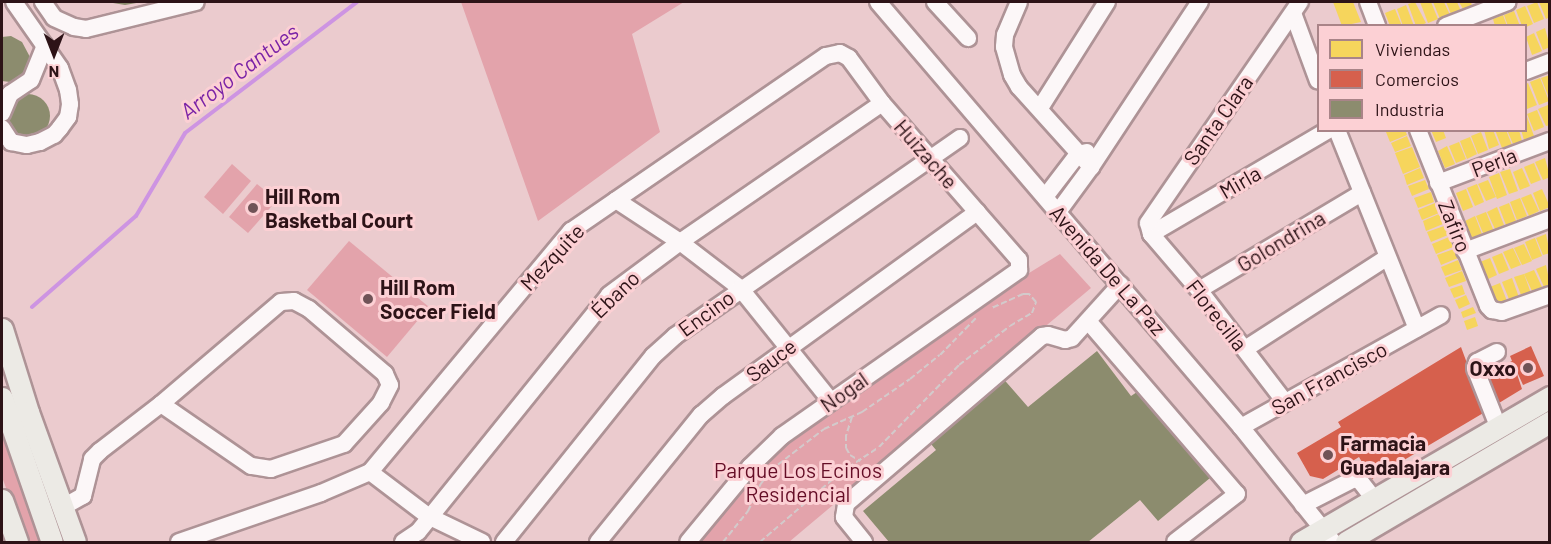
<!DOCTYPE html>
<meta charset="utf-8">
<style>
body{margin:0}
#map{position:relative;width:1551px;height:544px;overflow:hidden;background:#ebcbce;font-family:Barlow,sans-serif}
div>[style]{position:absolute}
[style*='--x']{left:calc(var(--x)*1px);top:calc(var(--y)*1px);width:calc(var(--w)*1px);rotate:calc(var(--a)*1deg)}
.green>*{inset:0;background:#e3a3ab}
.homes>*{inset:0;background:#f6d55c}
.shops>*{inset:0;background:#d6604d}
.industry>*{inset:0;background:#8c8c6e}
.round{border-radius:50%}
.stream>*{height:4px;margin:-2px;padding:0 2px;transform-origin:2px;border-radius:2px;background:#cd94e2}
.path>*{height:2px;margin-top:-1px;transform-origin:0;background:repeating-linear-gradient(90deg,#d3cacb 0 6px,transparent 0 9px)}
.roads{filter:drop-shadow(2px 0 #ae9396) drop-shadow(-2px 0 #ae9396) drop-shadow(0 2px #ae9396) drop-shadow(0 -2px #ae9396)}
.minor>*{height:16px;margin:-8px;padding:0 8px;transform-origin:8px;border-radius:8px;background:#fcf7f8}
.major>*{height:21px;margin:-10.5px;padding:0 10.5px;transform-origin:10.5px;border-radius:10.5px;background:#eceae5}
.dots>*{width:16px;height:16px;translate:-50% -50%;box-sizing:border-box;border:3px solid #fcd0d4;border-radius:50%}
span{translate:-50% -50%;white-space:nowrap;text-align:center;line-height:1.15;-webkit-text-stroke:6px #fcd0d4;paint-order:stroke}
.street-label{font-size:21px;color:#2d1317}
.poi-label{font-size:21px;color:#2d1317;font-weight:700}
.left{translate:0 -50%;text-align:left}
.right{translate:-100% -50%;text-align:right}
.park-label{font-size:21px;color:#650d26}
.water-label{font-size:22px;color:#7a22a6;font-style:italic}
.frame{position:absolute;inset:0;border:3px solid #2d1317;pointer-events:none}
.legend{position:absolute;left:1317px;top:24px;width:210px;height:108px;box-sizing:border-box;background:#fcd0d4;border:2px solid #a98488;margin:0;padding:8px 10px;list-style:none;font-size:18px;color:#2d1317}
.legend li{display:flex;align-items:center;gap:12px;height:30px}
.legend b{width:30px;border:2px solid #a98488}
.north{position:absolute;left:24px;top:24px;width:60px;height:60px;-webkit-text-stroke:4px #fcd0d4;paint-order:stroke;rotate:180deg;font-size:16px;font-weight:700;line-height:24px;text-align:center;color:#2d1317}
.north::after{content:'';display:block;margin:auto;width:21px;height:27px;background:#2d1317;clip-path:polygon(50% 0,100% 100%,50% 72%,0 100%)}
</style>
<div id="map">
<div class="green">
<div style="clip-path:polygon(461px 2px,684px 2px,632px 34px,660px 132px,538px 221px)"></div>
<div style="clip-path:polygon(232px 164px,251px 181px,223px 214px,204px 197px)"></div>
<div style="clip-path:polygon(257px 184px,277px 200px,248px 233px,229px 217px)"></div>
<div style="clip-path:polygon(349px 241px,429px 307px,387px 357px,307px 290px)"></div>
<div style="clip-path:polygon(1060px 254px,1091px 288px,789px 542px,695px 542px,766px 456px,970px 309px)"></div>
<div style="clip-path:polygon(2px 424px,45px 542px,26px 542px,2px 477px)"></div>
</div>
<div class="homes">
<div style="clip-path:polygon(1333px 2px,1353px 2px,1361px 22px,1342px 26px)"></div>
<div style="clip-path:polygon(1415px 2px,1426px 23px,1420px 26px,1416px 26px,1408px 4px)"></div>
<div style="clip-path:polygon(1420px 2px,1431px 2px,1438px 19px,1428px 23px)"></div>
<div style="clip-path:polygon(1433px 2px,1444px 2px,1450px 15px,1440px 19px)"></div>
<div style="clip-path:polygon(1446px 2px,1457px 2px,1461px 11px,1451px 14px)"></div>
<div style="clip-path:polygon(1459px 2px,1471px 2px,1472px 6px,1463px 9px)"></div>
<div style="clip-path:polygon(1537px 2px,1544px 19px,1534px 23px,1527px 6px)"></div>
<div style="clip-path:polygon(1539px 2px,1550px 2px,1550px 17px,1546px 19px)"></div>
<div style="clip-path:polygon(1406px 5px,1414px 26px,1403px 26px,1397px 9px)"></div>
<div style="clip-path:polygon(1525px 6px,1533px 24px,1526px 27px,1522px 26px,1516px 10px)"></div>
<div style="clip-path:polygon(1395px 9px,1402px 26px,1390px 26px,1385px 13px)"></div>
<div style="clip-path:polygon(1514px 11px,1520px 26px,1508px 26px,1504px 15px)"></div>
<div style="clip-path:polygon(1503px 15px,1507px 26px,1495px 26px,1493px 19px)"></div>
<div style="clip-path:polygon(1545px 28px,1550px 47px,1543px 50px,1536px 32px)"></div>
<div style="clip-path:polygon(1534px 33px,1542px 51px,1532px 55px,1526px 37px)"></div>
<div style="clip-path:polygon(1550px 75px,1550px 98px,1549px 98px,1541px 78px)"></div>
<div style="clip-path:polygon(1540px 78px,1549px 101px,1539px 105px,1530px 82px)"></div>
<div style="clip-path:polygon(1528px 83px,1537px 105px,1527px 109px,1526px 84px)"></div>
<div style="clip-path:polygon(1548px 105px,1550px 125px,1546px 126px,1538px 109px)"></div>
<div style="clip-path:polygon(1537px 110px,1544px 127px,1534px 131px,1527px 114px)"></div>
<div style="clip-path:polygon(1526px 114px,1534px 136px,1524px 140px,1521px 130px,1526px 130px)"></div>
<div style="clip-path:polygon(1391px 130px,1405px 130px,1407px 135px,1390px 142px,1386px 132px)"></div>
<div style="clip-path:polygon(1431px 130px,1443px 130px,1446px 138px,1436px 142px)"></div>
<div style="clip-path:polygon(1484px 130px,1493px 130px,1499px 145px,1489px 149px)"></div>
<div style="clip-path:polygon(1495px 130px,1506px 130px,1512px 145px,1502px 148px)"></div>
<div style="clip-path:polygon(1507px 130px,1519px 130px,1522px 141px,1513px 144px)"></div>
<div style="clip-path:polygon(1481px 132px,1488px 150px,1478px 154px,1471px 136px)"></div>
<div style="clip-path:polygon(1407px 136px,1411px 146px,1395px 152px,1391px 143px)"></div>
<div style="clip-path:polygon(1470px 137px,1477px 154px,1467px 159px,1460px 141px)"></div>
<div style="clip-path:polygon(1459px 142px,1466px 159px,1456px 163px,1449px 146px)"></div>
<div style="clip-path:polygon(1447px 146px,1455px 164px,1445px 168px,1438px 151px)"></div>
<div style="clip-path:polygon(1412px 147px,1420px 167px,1403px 174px,1395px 153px)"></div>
<div style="clip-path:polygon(1545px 158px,1550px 177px,1543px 180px,1535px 162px)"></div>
<div style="clip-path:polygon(1534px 163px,1541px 180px,1531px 184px,1524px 167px)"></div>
<div style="clip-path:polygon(1420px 168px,1424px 178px,1407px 185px,1404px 175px)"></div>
<div style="clip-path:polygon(1522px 168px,1530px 186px,1520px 190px,1513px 172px)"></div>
<div style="clip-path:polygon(1510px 169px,1518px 191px,1509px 194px,1500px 172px)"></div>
<div style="clip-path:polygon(1499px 173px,1507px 195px,1497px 199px,1489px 177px)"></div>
<div style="clip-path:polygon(1425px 180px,1429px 189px,1412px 196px,1408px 186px)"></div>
<div style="clip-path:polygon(1488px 180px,1496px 197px,1486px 201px,1478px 184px)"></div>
<div style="clip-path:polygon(1477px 184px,1484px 202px,1475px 206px,1467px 188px)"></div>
<div style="clip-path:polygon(1466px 189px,1473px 207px,1463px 211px,1456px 193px)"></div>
<div style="clip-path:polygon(1542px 189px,1550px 207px,1540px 211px,1533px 193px)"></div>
<div style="clip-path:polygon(1431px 192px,1434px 202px,1418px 208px,1414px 198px)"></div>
<div style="clip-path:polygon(1531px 194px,1539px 211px,1529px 216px,1521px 198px)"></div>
<div style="clip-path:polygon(1520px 198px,1527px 216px,1517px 220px,1510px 202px)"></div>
<div style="clip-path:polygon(1435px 203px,1439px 213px,1422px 220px,1418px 210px)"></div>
<div style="clip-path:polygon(1509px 203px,1516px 221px,1506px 225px,1499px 207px)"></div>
<div style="clip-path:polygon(1497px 207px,1504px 225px,1495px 229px,1487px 212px)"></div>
<div style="clip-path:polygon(1486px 212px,1495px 234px,1485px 238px,1476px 216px)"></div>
<div style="clip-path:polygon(1439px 214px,1443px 224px,1426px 231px,1423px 221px)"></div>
<div style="clip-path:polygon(1475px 216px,1482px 234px,1472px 238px,1465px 221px)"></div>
<div style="clip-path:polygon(1444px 226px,1448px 235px,1431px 242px,1427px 232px)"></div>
<div style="clip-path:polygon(1546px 234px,1550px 253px,1543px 255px,1536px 238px)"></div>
<div style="clip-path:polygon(1449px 237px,1453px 247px,1436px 254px,1432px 244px)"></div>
<div style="clip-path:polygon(1535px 238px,1542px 256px,1532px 260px,1525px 242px)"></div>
<div style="clip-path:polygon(1524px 244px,1532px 261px,1522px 265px,1514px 248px)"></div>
<div style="clip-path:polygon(1513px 248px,1521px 265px,1511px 269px,1503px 252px)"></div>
<div style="clip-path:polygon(1454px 249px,1458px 258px,1441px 265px,1437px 255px)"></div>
<div style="clip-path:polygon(1502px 253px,1509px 270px,1499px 274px,1492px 257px)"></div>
<div style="clip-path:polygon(1490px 258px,1497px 275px,1488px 279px,1480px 262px)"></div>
<div style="clip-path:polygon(1458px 260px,1462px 270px,1445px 276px,1441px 267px)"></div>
<div style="clip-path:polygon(1546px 265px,1550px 284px,1544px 287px,1536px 269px)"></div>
<div style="clip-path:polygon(1534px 270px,1542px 287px,1532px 291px,1524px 274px)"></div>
<div style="clip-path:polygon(1462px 271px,1466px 281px,1449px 287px,1445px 278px)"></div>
<div style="clip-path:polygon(1524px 274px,1532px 296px,1523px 300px,1514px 277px)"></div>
<div style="clip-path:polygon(1512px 278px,1520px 300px,1511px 304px,1502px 282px)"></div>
<div style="clip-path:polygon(1500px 283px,1507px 301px,1497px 305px,1490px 287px)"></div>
<div style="clip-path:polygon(1462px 285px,1465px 294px,1454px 298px,1450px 289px)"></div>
<div style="clip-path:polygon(1466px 295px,1470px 304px,1459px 309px,1455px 300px)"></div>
<div style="clip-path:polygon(1473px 307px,1476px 313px,1463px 318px,1461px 312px)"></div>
<div style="clip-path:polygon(1475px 317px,1478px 326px,1467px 330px,1464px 321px)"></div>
</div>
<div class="shops">
<div style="clip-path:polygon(1531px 346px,1544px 376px,1523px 385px,1514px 365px,1522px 389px,1499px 403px,1484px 375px,1512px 361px,1510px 356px)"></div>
<div style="clip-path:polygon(1461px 347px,1485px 412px,1372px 479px,1359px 457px,1323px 479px,1310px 476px,1297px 453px,1341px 427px,1338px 422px)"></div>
</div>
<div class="industry">
<div style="clip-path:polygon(107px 2px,142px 2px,125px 5px)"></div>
<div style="clip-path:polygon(2px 37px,11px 36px,22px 42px,30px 57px,24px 74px,10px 82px,2px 81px)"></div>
<div class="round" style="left:6px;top:94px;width:44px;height:44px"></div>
<div style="clip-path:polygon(1097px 351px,1131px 396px,1140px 390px,1210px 478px,1158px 521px,1140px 500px,1088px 542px,889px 542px,863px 511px,936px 450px,926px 438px,1000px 375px,1028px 407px)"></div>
</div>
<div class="stream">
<div style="--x:32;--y:307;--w:138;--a:-41.2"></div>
<div style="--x:136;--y:216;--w:96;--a:-59.4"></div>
<div style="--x:185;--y:133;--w:216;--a:-37.3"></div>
</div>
<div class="path">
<div style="--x:852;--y:417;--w:19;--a:108"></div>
<div style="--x:846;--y:435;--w:13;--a:90"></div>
<div style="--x:846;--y:448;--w:8;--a:60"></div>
<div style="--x:850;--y:455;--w:12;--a:31"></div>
<div style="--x:723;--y:542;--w:40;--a:-51"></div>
<div style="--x:748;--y:511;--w:29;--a:-65"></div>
<div style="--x:760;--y:485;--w:19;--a:-54"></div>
<div style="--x:771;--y:470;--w:67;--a:-37.7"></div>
<div style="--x:824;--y:429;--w:42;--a:-24.1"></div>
<div style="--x:862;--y:412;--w:58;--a:-34.5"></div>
<div style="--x:910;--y:379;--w:38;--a:-39"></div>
<div style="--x:940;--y:355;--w:52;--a:-45.8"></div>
<div style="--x:760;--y:542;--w:107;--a:-40.8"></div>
<div style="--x:841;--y:472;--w:45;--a:-33.3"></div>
<div style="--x:879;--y:447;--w:115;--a:-45.7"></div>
<div style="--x:959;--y:365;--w:64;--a:-37.4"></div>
<div style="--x:1010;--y:326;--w:26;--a:-31"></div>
<div style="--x:1032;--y:313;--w:12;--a:-70"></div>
<div style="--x:1036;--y:302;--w:11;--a:-131"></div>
<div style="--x:1029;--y:294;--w:6;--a:180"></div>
<div style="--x:1023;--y:294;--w:35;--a:156"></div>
</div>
<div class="roads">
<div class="minor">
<div style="--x:43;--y:2;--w:19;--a:55"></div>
<div style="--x:54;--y:18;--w:22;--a:24"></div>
<div style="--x:74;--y:27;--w:12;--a:9"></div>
<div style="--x:86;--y:29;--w:113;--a:-13.8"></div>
<div style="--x:878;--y:2;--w:559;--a:49.5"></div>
<div style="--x:1241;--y:427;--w:147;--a:51.3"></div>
<div style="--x:935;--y:2;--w:49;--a:47.5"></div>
<div style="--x:1019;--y:2;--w:36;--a:113"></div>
<div style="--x:1005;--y:35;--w:12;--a:95"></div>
<div style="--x:1004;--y:47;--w:29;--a:74"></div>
<div style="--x:1012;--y:75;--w:14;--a:60"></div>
<div style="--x:1019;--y:87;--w:108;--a:48"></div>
<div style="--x:1368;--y:2;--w:26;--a:69"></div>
<div style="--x:1293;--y:13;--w:72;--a:69.8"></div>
<div style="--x:1446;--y:26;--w:66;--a:-21.2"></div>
<div style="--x:1526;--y:71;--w:26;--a:-21"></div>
<div style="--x:1040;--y:108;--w:125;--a:-57.7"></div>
<div style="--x:2;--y:113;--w:21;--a:-67"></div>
<div style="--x:10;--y:94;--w:25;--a:-34"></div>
<div style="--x:31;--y:80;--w:37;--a:-68"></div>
<div style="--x:2;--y:128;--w:17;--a:57"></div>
<div style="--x:11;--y:142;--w:16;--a:11"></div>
<div style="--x:27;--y:145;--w:13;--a:-13"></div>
<div style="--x:40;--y:142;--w:16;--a:-27"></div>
<div style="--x:54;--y:135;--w:9;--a:-49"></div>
<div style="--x:60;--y:128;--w:14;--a:-54"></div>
<div style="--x:68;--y:117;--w:13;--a:-81"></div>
<div style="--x:70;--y:104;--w:14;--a:-98"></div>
<div style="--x:68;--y:90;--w:23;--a:-110"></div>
<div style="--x:60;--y:68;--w:80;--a:-124.9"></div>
<div style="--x:1337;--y:130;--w:214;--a:68.1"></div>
<div style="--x:1418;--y:130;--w:189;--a:68.3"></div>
<div style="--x:1488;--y:306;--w:6;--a:45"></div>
<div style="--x:1492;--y:310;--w:10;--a:11"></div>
<div style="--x:1502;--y:312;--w:51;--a:-19.5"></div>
<div style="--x:1438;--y:183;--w:120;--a:-20.6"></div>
<div style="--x:1045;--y:197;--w:54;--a:-52.5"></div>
<div style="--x:1078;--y:154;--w:9;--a:-13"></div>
<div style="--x:616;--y:200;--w:77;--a:33.3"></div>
<div style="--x:680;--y:242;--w:76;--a:37.5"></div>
<div style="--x:740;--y:288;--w:145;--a:51.2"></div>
<div style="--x:1058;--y:212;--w:56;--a:-53.7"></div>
<div style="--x:1091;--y:167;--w:198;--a:-56.6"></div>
<div style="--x:1151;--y:234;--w:205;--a:-30.4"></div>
<div style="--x:1465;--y:251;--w:91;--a:-20.6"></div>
<div style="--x:1199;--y:290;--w:190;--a:-30.8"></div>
<div style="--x:1088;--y:321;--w:228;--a:49.3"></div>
<div style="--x:1237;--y:494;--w:78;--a:142.3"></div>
<div style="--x:1245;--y:349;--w:168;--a:-32.8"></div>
<div style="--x:1497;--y:352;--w:22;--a:153"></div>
<div style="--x:1477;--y:362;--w:6;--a:108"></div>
<div style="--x:1475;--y:368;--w:62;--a:68.4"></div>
<div style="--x:1285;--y:402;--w:141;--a:-127.5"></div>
<div style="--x:1199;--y:290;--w:74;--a:-130.6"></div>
<div style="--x:1151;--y:234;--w:11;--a:-105"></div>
<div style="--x:1148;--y:223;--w:268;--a:-55.5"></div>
<div style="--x:1241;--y:427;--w:229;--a:-29.2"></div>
<div style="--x:370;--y:472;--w:73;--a:37.2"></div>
<div style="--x:428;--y:516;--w:60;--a:25.7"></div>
<div style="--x:1303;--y:505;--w:57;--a:-27"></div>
<div style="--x:1354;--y:479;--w:6;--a:18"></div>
<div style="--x:1360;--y:481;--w:23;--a:52"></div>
<div style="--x:63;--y:507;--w:23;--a:-29"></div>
<div style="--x:83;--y:496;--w:38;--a:-76"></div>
<div style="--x:92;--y:459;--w:11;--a:-45"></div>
<div style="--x:100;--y:451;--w:77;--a:-37.6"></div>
<div style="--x:161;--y:404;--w:157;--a:-40.4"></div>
<div style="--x:281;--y:302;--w:13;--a:-4"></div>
<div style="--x:294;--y:301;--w:17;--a:28"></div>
<div style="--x:309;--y:309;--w:100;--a:40.5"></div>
<div style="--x:385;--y:374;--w:12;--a:66"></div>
<div style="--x:390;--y:385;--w:20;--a:117"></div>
<div style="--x:381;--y:403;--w:55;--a:132.1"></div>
<div style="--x:344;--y:444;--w:77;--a:161.1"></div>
<div style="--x:271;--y:469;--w:20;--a:-171"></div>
<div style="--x:251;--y:466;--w:109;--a:-145.4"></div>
<div style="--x:179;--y:542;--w:150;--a:-19"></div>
<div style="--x:321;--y:493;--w:53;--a:-23.2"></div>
<div style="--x:370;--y:472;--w:314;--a:-50.2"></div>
<div style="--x:571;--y:231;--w:309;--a:-34.5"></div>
<div style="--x:826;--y:56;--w:14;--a:-12"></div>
<div style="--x:840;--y:53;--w:10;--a:29"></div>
<div style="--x:849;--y:58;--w:56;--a:53.7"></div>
<div style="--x:882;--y:103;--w:208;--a:48.9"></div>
<div style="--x:1019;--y:260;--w:10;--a:90"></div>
<div style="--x:1019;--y:270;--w:289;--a:145"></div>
<div style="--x:782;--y:436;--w:45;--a:135.9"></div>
<div style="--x:750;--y:467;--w:97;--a:129.6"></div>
<div style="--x:403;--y:542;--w:18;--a:-34"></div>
<div style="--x:418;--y:532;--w:304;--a:-51.1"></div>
<div style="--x:609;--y:295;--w:89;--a:-36.7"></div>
<div style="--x:680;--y:242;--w:245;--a:-34.5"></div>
<div style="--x:504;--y:542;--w:238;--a:-51.3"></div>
<div style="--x:653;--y:356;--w:30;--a:-42"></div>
<div style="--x:675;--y:336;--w:347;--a:-34.8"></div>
<div style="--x:598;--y:542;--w:164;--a:-51"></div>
<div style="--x:701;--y:415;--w:29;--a:-41"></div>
<div style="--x:723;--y:396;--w:314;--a:-35.9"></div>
<div style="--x:864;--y:542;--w:32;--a:-129"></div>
<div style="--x:844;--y:517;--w:13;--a:-81"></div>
<div style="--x:846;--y:504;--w:258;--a:-40.6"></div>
<div style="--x:1042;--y:336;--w:6;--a:-9"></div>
<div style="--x:1048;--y:335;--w:18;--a:16"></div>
<div style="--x:1065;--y:340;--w:7;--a:-16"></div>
<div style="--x:1072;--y:338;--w:72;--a:-47.8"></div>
</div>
<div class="major">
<div style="--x:2;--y:329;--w:87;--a:72.6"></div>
<div style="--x:28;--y:412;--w:138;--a:70.1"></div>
<div style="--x:2;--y:398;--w:152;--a:70.9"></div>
<div style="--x:2;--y:500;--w:45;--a:70.3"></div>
<div style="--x:1301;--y:542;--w:288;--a:-30.2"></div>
<div style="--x:1346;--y:542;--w:237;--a:-30.5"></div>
</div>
</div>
<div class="dots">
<div style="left:253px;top:208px;background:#705357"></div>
<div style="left:368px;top:299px;background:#705357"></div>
<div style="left:1528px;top:368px;background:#705357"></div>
<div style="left:1328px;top:455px;background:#705357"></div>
</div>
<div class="street-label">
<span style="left:1218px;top:120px;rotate:-55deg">Santa Clara</span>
<span style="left:926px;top:154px;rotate:49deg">Huizache</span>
<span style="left:1494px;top:162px;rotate:-21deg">Perla</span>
<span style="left:1240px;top:182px;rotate:-30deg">Mirla</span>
<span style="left:1455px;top:226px;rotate:68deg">Zafiro</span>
<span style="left:1281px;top:241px;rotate:-31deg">Golondrina</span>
<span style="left:552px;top:257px;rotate:-47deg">Mezquite</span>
<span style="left:1108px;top:270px;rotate:49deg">Avenida De La Paz</span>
<span style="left:615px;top:294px;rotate:-44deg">Ébano</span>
<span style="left:706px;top:313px;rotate:-36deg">Encino</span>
<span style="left:1217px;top:315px;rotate:52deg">Florecilla</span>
<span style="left:771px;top:360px;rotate:-37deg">Sauce</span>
<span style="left:1329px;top:378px;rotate:-29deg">San Francisco</span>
<span style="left:844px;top:392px;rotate:-35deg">Nogal</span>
</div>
<div class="poi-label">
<span class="left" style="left:265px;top:208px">Hill Rom<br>Basketbal Court</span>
<span class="left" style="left:380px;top:299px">Hill Rom<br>Soccer Field</span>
<span class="right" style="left:1516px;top:368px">Oxxo</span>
<span class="left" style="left:1340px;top:455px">Farmacia<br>Guadalajara</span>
</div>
<div class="park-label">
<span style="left:798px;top:482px">Parque Los Ecinos<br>Residencial</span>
</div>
<div class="water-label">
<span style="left:239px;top:71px;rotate:-37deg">Arroyo Cantues</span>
</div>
<div class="frame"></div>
<ul class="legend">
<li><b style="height:16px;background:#f6d55c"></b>Viviendas</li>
<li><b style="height:16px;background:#d6604d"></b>Comercios</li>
<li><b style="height:16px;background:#8c8c6e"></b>Industria</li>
</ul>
<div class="north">N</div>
</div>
